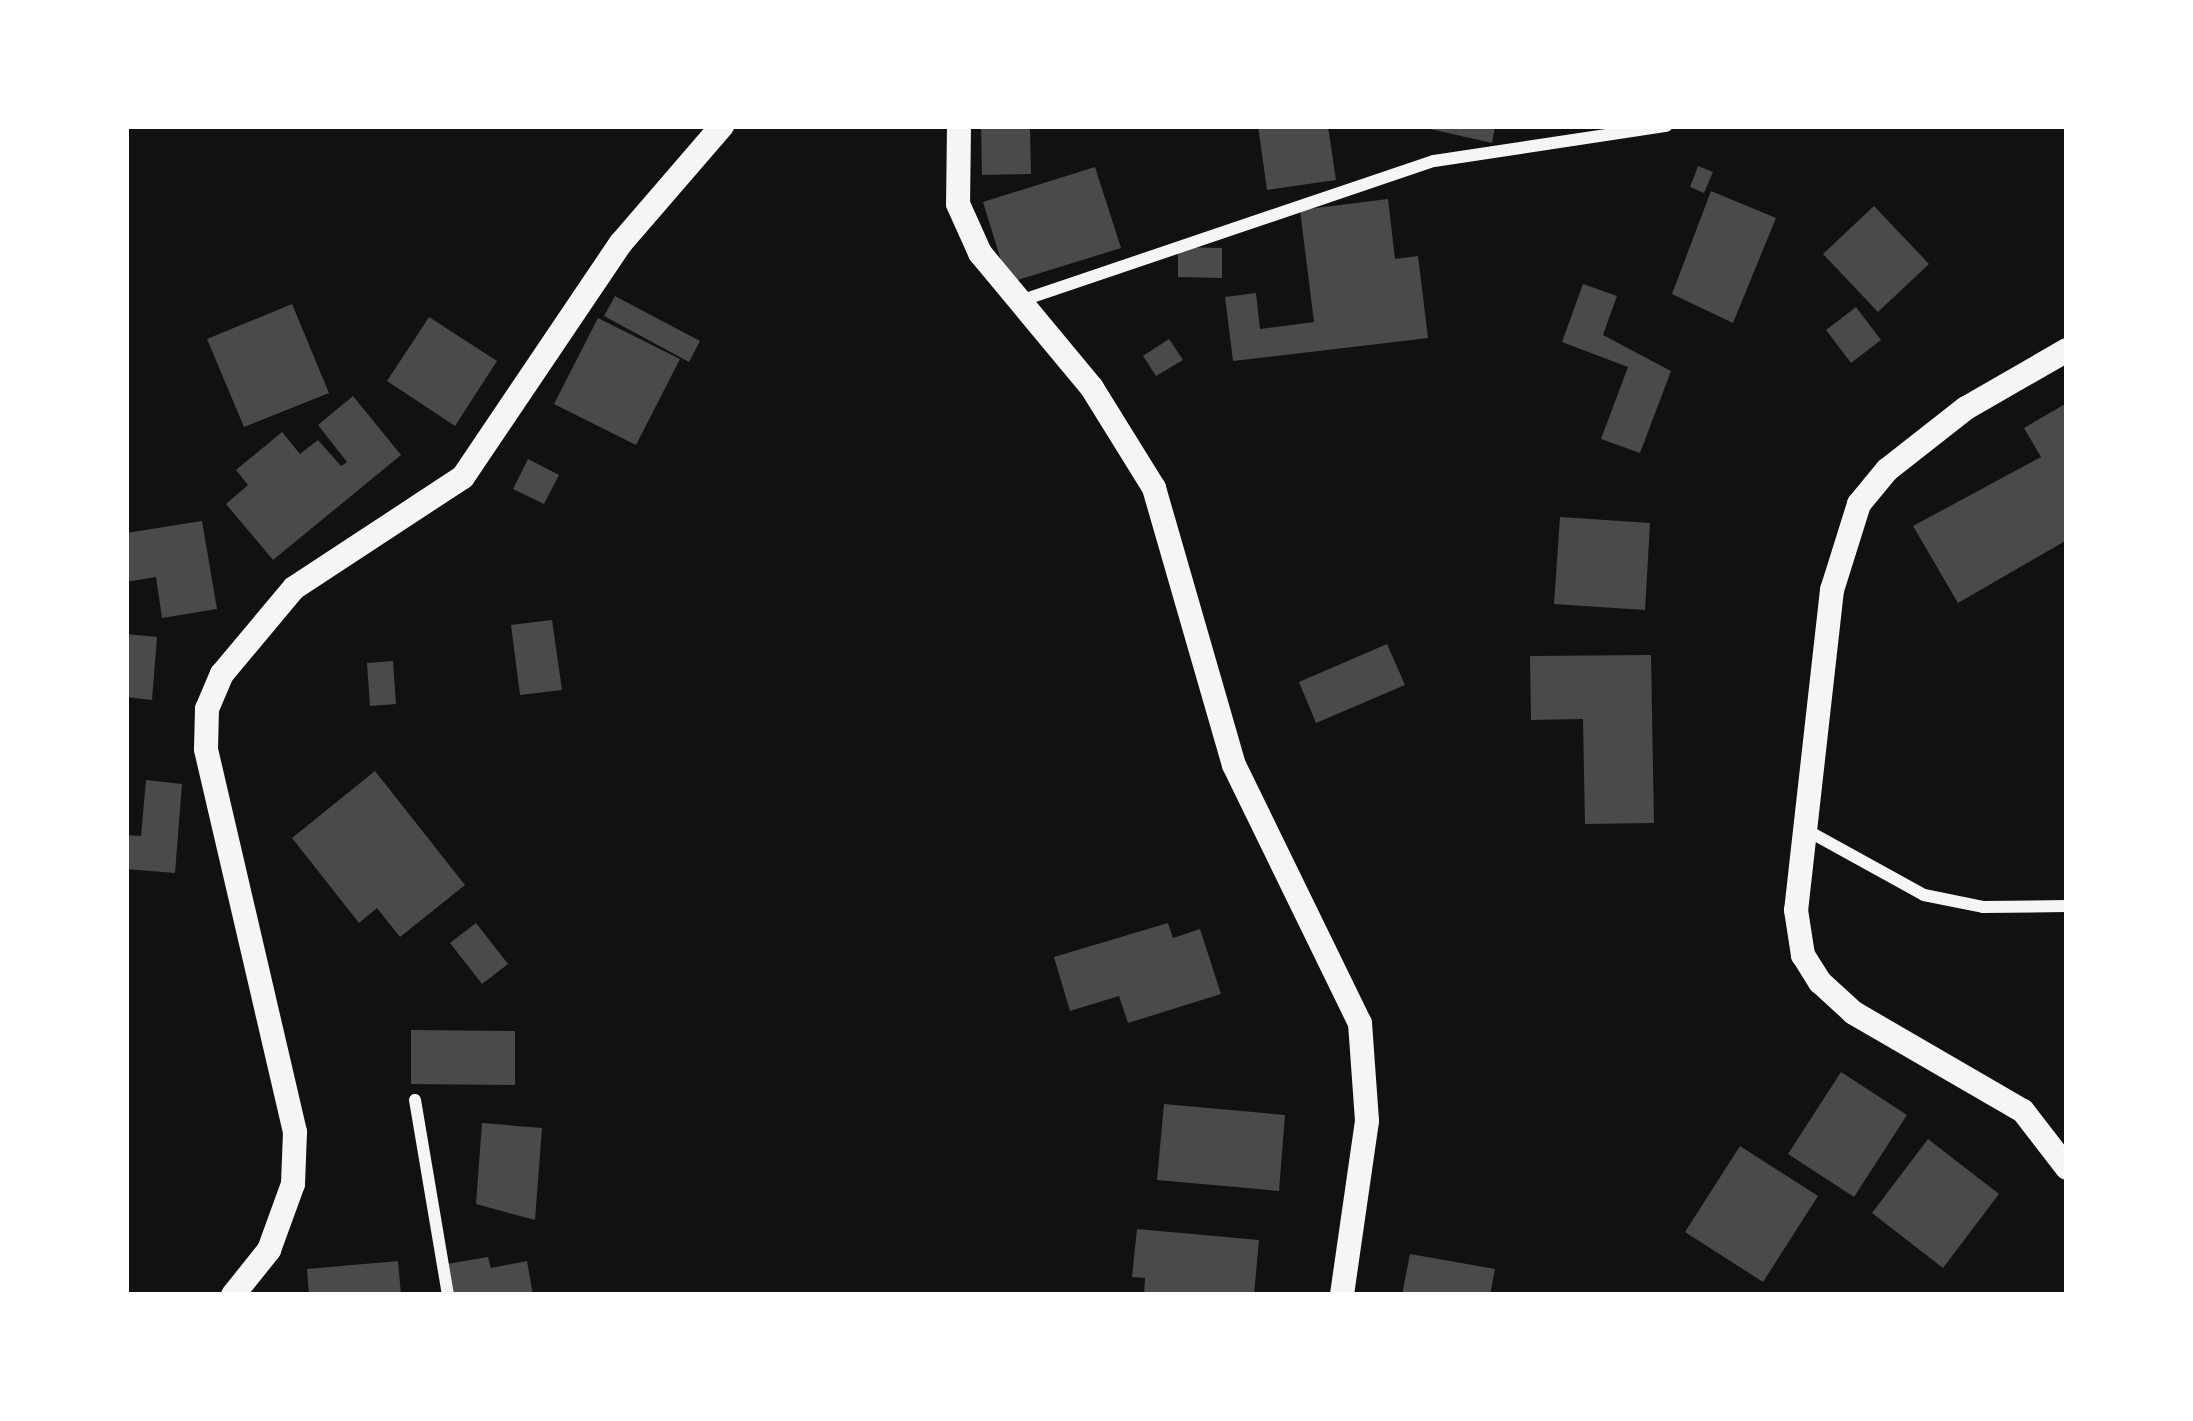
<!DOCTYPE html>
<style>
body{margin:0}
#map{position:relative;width:2193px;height:1421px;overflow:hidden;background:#111;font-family:"PT Sans",sans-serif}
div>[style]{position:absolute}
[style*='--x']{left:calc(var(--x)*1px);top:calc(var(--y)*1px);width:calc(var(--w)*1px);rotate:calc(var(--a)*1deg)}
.building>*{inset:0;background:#4a4a4a}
.minor>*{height:12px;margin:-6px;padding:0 6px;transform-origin:6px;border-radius:6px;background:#f5f5f5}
.secondary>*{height:24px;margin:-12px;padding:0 12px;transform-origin:12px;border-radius:12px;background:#f5f5f5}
span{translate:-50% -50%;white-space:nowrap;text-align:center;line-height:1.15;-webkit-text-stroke:12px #fff;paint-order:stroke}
.frame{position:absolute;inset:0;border:129px solid #fff;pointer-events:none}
</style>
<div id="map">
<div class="building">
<div style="clip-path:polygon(981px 126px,1030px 126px,1031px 174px,982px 175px)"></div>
<div style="clip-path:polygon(1258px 126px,1328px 126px,1336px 180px,1267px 190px)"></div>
<div style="clip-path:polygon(1417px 126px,1495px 126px,1492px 143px)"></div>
<div style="clip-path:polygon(1698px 166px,1713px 172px,1704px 193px,1690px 187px)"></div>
<div style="clip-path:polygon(1095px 167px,1121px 248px,1008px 283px,983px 202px)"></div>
<div style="clip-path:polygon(1711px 191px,1776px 218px,1733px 323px,1672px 294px)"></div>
<div style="clip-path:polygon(1388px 199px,1395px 259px,1418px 256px,1428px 338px,1233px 361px,1225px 297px,1256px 293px,1260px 329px,1314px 322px,1300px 210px)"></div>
<div style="clip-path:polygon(1874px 206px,1929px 264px,1878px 312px,1823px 254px)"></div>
<div style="clip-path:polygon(1178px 247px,1222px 248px,1222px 278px,1178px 277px)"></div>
<div style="clip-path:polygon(1583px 284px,1617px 296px,1603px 335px,1671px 371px,1640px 453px,1601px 439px,1628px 367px,1562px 342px)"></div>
<div style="clip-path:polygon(615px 296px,700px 341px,689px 362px,604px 316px)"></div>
<div style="clip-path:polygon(292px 304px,329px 393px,244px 427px,207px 339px)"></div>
<div style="clip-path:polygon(1856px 307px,1881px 340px,1851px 363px,1826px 330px)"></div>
<div style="clip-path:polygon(429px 317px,497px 361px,455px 426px,387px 381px)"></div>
<div style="clip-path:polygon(598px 318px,680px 359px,636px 445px,554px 404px)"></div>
<div style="clip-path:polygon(1169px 339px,1183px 360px,1156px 376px,1143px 356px)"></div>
<div style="clip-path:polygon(353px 396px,401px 455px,273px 560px,226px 504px,248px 485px,236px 470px,282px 432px,300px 454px,318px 440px,341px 466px,347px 462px,318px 425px)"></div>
<div style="clip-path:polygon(2067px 403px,2067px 540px,1958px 603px,1913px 526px,2041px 457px,2024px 428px)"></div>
<div style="clip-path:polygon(528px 459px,559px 475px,544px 504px,513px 489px)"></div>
<div style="clip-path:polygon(1560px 517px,1650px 523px,1645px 610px,1554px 604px)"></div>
<div style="clip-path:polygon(202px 521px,217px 609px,162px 618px,156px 577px,126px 582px,126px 533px)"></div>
<div style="clip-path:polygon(552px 620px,562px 690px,520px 695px,511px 625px)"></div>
<div style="clip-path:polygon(126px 634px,157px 637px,152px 700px,126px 697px)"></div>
<div style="clip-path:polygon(1387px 644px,1405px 685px,1316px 723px,1299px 682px)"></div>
<div style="clip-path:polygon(1651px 655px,1654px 823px,1585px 824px,1583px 719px,1531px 720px,1530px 656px)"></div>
<div style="clip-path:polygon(393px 661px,396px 704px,370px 706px,367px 663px)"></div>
<div style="clip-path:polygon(375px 771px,465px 885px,400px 937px,377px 908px,359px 923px,292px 838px)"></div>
<div style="clip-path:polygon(146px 780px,182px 784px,175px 873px,126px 869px,126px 835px,141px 836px)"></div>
<div style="clip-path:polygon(476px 923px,508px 964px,482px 984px,450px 943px)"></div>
<div style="clip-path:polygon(1168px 923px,1173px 938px,1200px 929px,1221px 994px,1128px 1023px,1119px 996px,1070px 1011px,1054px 957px)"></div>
<div style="clip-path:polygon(411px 1030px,515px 1031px,515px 1085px,411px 1084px)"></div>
<div style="clip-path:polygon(1841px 1072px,1907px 1115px,1854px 1197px,1788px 1154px)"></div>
<div style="clip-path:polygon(1164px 1104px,1285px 1115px,1279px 1191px,1157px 1180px)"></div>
<div style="clip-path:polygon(482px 1123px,542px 1128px,535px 1220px,476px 1204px)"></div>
<div style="clip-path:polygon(1928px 1139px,1999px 1194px,1943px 1268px,1872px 1213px)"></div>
<div style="clip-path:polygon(1740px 1146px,1818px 1196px,1763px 1282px,1685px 1232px)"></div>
<div style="clip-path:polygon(1137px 1229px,1259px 1240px,1254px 1295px,1144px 1295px,1145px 1278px,1132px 1277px)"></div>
<div style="clip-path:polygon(1410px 1254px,1495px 1269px,1490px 1295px,1402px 1295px)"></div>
<div style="clip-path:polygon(488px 1257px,491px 1268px,527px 1261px,533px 1295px,453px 1295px,447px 1264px)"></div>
<div style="clip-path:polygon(398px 1261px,401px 1295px,309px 1295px,307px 1269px)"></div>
</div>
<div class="minor">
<div style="--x:1017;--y:302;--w:440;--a:-18.7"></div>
<div style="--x:1434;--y:161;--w:235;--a:-8.6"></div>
<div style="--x:1808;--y:831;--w:132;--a:28.9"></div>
<div style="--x:1924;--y:895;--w:60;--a:11.5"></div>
<div style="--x:1983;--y:907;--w:84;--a:-0.7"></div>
<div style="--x:415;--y:1100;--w:198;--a:80.4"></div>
</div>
<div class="secondary">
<div style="--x:959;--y:126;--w:78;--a:90.7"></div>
<div style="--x:958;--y:204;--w:54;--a:65.8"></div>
<div style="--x:980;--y:253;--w:175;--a:50.3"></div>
<div style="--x:1092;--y:388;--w:118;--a:58.2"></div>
<div style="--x:1154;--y:488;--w:288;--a:73.9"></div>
<div style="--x:1234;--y:765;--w:287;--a:64"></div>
<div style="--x:1360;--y:1023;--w:98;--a:85.9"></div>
<div style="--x:1367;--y:1121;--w:176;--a:98.2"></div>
<div style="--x:2067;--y:350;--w:116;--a:150.1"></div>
<div style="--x:1966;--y:408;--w:100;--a:141.9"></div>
<div style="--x:1887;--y:470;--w:44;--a:129.5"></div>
<div style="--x:1859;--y:504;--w:90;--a:107.4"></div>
<div style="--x:1832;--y:590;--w:322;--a:96.4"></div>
<div style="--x:1796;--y:910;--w:46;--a:81.2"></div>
<div style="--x:1803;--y:955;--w:32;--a:58"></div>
<div style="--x:1820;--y:982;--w:46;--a:42.4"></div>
<div style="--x:1854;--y:1013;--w:195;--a:30.1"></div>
<div style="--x:2023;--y:1111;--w:72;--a:52.3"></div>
<div style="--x:233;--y:1295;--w:58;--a:-51.3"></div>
<div style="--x:269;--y:1250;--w:70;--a:-70"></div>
<div style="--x:293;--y:1184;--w:52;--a:-87.8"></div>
<div style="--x:295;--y:1132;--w:393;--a:-103.1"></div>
<div style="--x:206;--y:749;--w:40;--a:-88.6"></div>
<div style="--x:207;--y:709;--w:38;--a:-67"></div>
<div style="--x:222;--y:674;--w:112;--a:-50.1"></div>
<div style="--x:294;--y:588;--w:202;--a:-33.3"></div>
<div style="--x:463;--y:477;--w:282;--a:-56"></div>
<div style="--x:621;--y:243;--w:155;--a:-49.2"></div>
</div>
<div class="frame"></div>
</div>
